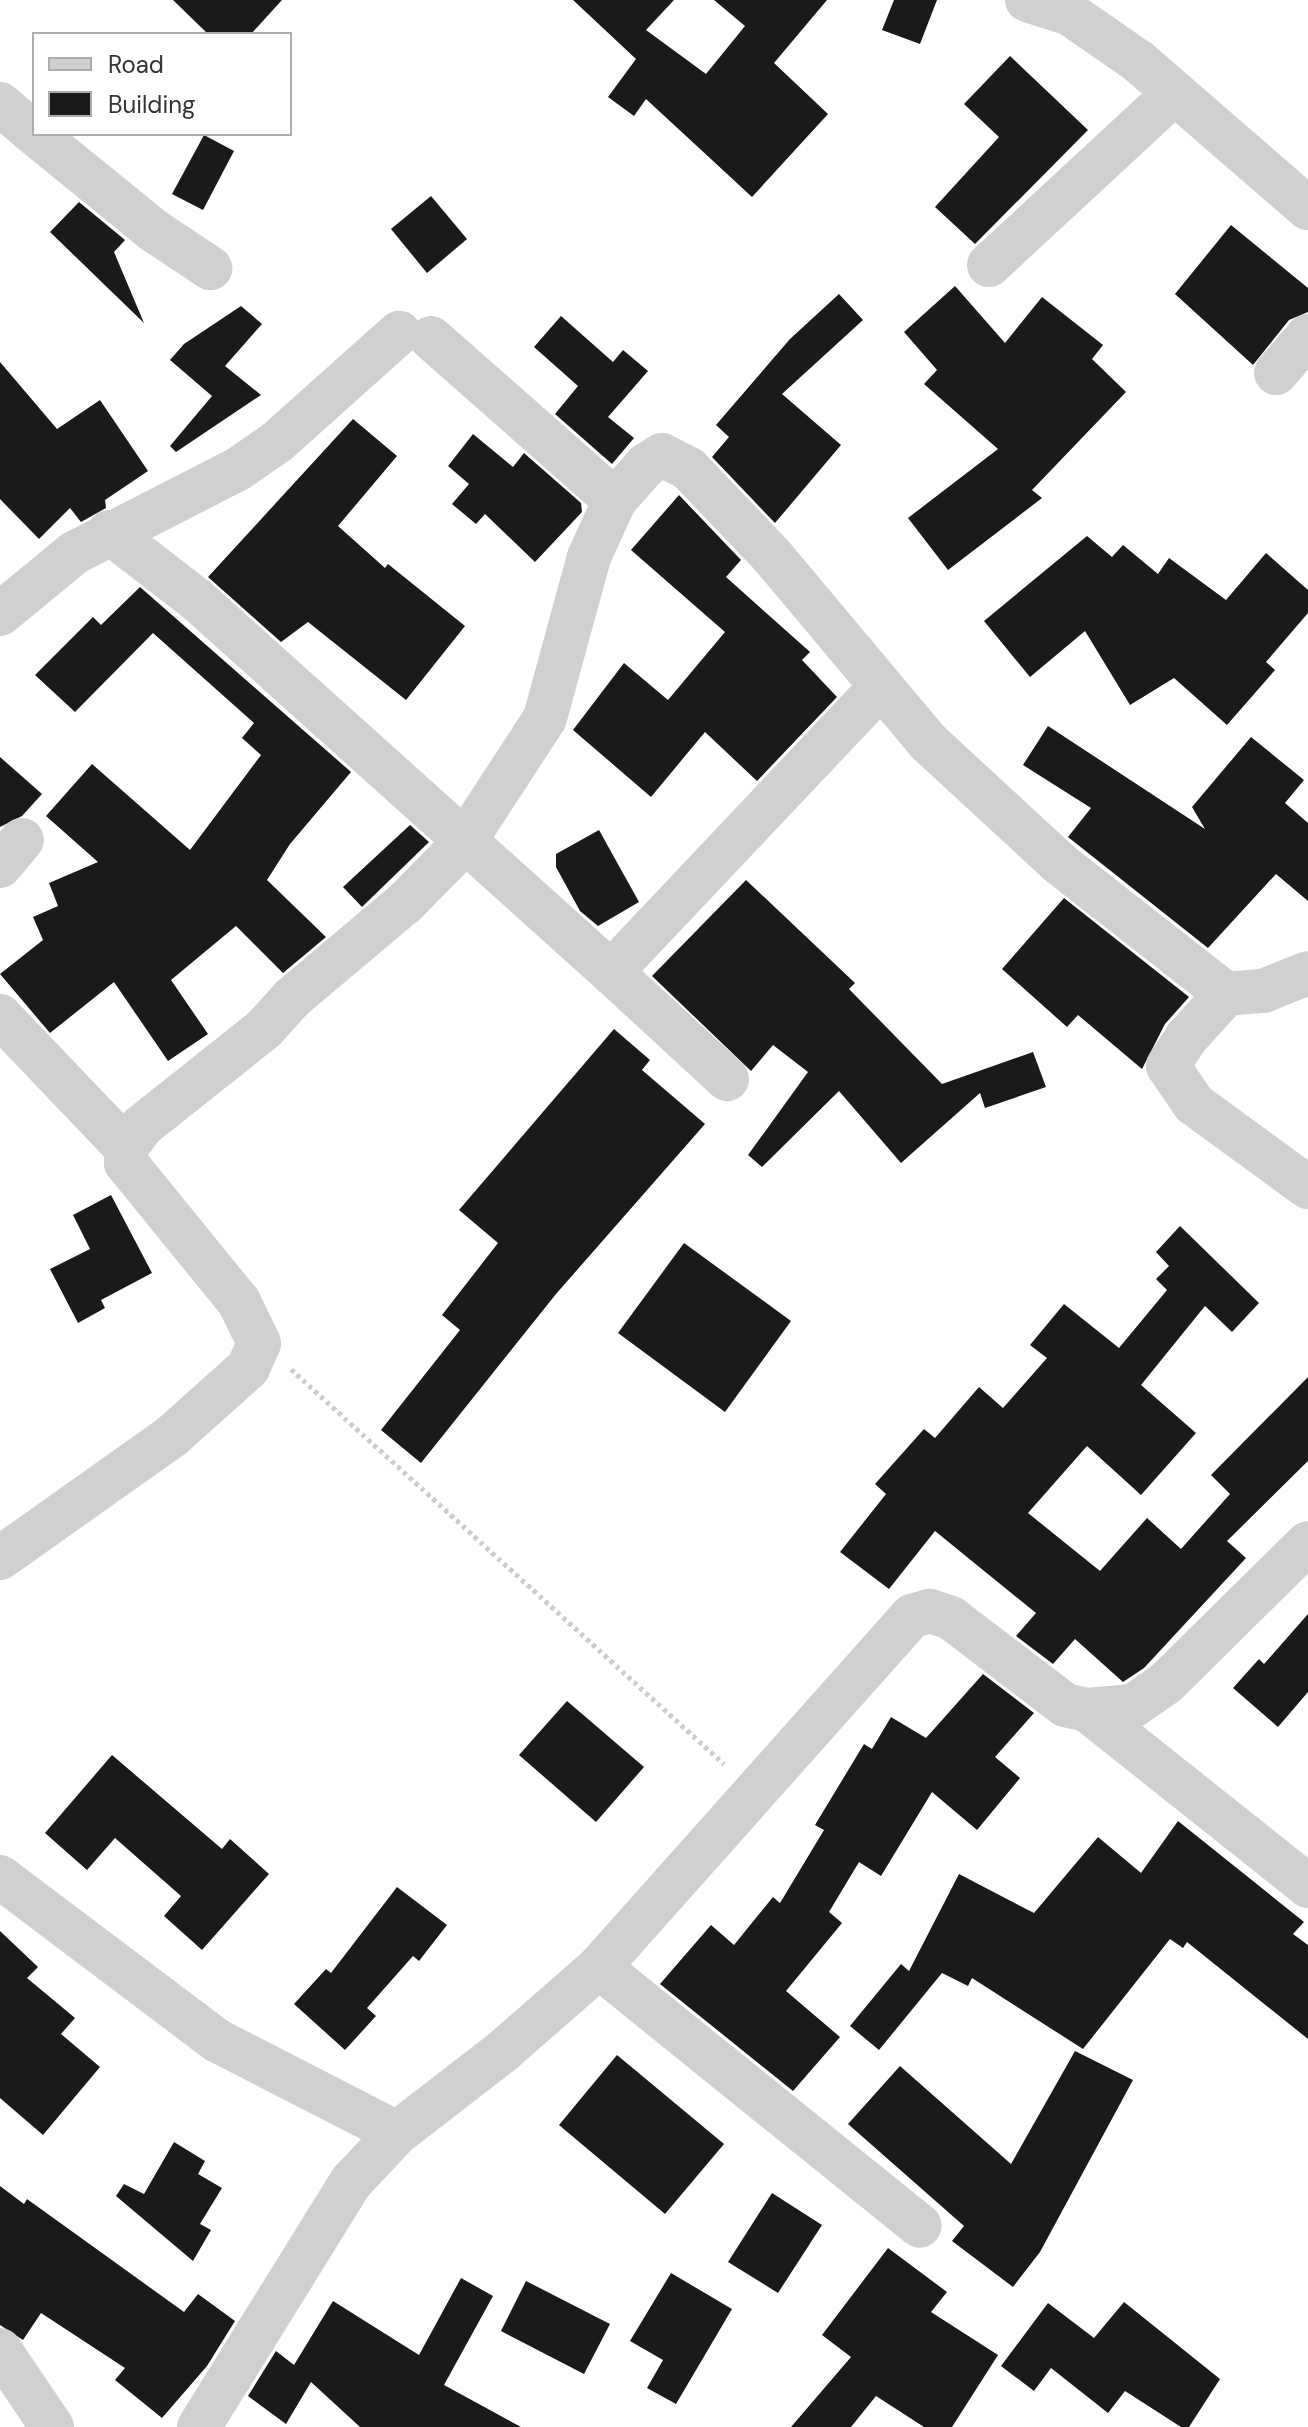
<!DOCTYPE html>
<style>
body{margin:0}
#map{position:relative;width:1308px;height:2427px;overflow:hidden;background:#fff;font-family:"DM Sans",sans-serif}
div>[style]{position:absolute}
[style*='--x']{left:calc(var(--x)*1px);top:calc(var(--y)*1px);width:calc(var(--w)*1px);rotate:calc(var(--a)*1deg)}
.building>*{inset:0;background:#1a1a1a}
.path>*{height:5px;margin-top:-2.5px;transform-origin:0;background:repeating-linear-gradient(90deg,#cdcdcd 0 4px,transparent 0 8px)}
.street>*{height:44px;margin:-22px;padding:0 22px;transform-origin:22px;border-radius:22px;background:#d0d0d0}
span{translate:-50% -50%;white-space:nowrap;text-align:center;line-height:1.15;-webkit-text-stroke:8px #fff;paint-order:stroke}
.legend{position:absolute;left:32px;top:32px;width:260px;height:104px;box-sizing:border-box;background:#fff;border:2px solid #adadad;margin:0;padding:10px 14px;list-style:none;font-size:24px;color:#333}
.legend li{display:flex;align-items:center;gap:16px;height:40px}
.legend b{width:40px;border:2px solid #adadad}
</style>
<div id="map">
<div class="building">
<div style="clip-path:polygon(173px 0,282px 0,251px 34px,208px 34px)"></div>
<div style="clip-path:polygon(573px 0,674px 0,646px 30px,706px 74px,745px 26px,714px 0,827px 0,774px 63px,828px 114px,752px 197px,646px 99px,634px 116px,608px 97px,636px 59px)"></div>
<div style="clip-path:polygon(894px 0,937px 0,920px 44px,882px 30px)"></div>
<div style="clip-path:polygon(1010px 56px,1088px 130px,975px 244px,935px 207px,999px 137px,964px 104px)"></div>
<div style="clip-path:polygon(204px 135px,234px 151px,203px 210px,172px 194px)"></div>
<div style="clip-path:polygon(431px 196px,467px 239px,427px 273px,391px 229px)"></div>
<div style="clip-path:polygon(79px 202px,125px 240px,114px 252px,144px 323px,50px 232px)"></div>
<div style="clip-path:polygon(1231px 225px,1308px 288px,1308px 312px,1289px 320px,1253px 365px,1175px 294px)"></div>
<div style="clip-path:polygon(955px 286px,1005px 343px,1042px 297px,1103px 345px,1092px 359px,1126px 392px,1032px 490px,1042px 498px,948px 570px,908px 518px,998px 449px,924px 384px,937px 370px,904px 332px)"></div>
<div style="clip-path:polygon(839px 294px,863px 320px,782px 394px,841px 445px,775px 523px,712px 457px,729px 437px,716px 425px,790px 339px)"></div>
<div style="clip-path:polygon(241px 306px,262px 324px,225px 366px,261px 395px,176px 452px,170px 446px,212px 396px,170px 360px,184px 344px)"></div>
<div style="clip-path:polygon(561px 316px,613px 362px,623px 350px,648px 371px,608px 417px,634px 438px,612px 464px,555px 414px,578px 386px,534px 347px)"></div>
<div style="clip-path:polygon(0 362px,57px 429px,100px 400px,148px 471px,105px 500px,106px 508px,81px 522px,70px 508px,39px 539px,0 499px)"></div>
<div style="clip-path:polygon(353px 419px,397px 456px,338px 526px,385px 568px,388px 564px,465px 626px,406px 700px,308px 622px,281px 642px,208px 577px)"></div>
<div style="clip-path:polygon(473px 434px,513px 467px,524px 453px,581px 503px,582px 512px,535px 562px,485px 514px,476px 524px,452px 504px,469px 484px,448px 466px)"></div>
<div style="clip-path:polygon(679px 495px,741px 560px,726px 577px,810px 652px,802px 660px,837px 697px,757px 781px,705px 732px,651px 797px,573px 730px,624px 663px,668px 700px,725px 632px,631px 550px)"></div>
<div style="clip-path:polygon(1087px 536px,1112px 557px,1123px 545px,1158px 574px,1169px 558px,1226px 600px,1266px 553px,1308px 590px,1308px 613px,1266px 662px,1275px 670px,1227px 725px,1174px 678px,1130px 705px,1085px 631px,1030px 677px,984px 621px)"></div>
<div style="clip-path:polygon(140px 587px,351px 772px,290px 844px,267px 880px,326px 937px,283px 973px,236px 926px,171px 980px,208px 1034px,168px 1061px,114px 982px,50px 1033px,0 974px,43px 940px,33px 917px,58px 906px,49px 883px,98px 862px,46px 816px,92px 764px,190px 850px,261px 755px,242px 738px,254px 723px,153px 633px,75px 712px,35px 675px,93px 617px,101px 625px)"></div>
<div style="clip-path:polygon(1048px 726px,1205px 829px,1192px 807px,1251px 737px,1304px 780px,1285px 803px,1308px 823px,1308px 901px,1276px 874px,1208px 948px,1068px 837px,1091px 808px,1023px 765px)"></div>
<div style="clip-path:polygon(0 757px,42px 794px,22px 816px,0 827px)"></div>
<div style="clip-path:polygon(410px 825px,429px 842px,362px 907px,343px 887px)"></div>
<div style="clip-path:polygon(599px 830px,639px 902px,598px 926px,580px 911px,556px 867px,556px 854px)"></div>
<div style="clip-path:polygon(746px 880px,855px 983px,849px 989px,942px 1084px,1033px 1052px,1046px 1087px,985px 1108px,980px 1093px,901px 1163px,839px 1091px,762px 1167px,748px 1155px,808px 1072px,773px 1045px,751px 1071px,652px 976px)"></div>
<div style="clip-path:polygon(1064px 898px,1189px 997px,1165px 1024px,1142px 1069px,1078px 1015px,1067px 1027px,1002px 969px)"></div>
<div style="clip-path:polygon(614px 1029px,650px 1060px,642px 1070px,705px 1124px,556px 1294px,421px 1463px,381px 1430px,460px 1330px,442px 1315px,498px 1243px,459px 1210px)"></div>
<div style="clip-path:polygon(111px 1195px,152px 1273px,101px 1300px,105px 1308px,78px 1323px,50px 1269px,90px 1249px,73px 1215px)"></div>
<div style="clip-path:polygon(1180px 1226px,1259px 1303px,1232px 1332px,1205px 1306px,1141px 1385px,1196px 1433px,1141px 1495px,1087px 1446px,1028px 1513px,1100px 1571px,1147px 1518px,1181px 1549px,1230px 1494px,1211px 1475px,1308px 1377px,1308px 1461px,1227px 1541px,1246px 1558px,1144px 1668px,1123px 1682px,1075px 1639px,1053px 1664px,1016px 1636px,1036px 1613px,935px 1531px,889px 1589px,840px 1552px,886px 1494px,875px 1484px,924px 1429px,935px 1438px,979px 1387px,1003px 1408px,1047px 1358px,1030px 1345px,1064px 1304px,1119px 1348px,1167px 1290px,1156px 1279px,1169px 1266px,1156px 1252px)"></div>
<div style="clip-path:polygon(684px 1243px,791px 1321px,725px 1412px,618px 1333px)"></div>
<div style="clip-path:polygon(1308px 1614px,1308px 1692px,1278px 1727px,1233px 1688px,1259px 1659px,1264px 1664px)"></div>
<div style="clip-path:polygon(983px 1674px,1034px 1713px,995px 1757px,1020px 1778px,977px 1830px,932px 1792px,881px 1876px,859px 1862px,829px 1912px,842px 1923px,786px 1991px,840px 2037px,793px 2091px,660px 1984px,711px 1925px,734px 1945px,773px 1897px,780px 1903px,824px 1830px,815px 1825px,864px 1744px,872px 1749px,891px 1717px,926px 1738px)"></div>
<div style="clip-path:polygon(567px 1701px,644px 1767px,596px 1822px,519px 1755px)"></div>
<div style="clip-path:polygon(112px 1755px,222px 1849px,230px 1839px,269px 1874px,202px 1950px,164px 1916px,181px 1896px,115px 1838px,87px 1870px,45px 1833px)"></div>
<div style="clip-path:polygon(1178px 1821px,1304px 1922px,1293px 1934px,1308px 1945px,1308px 2039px,1187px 1942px,1183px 1948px,1170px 1939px,1083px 2049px,972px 1978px,968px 1986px,942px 1973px,879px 2050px,850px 2026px,901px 1964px,909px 1971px,959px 1874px,1034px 1913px,1098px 1837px,1141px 1873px)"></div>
<div style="clip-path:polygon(397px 1887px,447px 1925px,419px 1961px,413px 1956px,367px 2008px,376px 2016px,345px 2050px,294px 2004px,326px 1969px,331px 1973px)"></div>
<div style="clip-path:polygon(0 1931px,38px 1967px,27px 1978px,75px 2018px,61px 2034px,100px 2067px,43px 2135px,0 2098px)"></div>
<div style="clip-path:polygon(1075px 2051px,1133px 2080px,1040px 2252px,1013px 2287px,952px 2241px,964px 2226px,848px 2124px,900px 2066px,1011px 2164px)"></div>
<div style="clip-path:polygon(617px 2055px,724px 2144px,665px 2214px,559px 2125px)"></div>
<div style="clip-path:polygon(174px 2142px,205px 2161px,198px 2174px,222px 2188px,200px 2224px,211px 2230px,193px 2261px,116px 2196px,124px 2184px,144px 2194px)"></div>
<div style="clip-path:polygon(0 2186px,24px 2204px,27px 2199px,184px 2312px,198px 2294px,235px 2321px,207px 2366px,162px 2418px,115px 2380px,125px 2368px,41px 2313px,23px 2340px,0 2325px)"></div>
<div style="clip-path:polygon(772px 2193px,822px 2225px,778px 2293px,728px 2262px)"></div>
<div style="clip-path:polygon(888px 2248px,947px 2292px,931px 2312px,998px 2355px,952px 2427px,924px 2427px,876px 2396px,851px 2427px,791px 2427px,851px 2357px,822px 2335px)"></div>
<div style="clip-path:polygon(671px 2273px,732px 2309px,676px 2404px,647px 2388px,663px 2360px,630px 2341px)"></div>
<div style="clip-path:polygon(461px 2278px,493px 2296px,444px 2385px,521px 2427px,360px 2427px,311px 2382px,286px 2424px,248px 2396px,276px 2351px,294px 2365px,333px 2301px,419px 2355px)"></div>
<div style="clip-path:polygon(526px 2281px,610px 2324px,584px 2374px,501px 2331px)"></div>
<div style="clip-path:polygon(1124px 2302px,1220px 2379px,1189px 2427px,1181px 2427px,1125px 2391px,1108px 2413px,1051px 2368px,1034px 2391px,1001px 2366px,1048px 2303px,1094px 2338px)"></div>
</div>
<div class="path">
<div style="--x:291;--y:1369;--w:586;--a:42.37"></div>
</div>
<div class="street">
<div style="--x:1027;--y:0;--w:45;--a:18"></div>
<div style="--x:1070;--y:14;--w:83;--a:34.7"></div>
<div style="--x:1138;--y:61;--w:225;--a:40.9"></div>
<div style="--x:0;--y:104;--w:45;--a:40.5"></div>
<div style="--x:35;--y:134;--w:152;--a:39.1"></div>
<div style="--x:153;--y:230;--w:69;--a:33.7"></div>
<div style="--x:989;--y:265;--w:253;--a:-42.8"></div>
<div style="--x:431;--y:338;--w:245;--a:41.4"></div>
<div style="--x:1276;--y:373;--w:49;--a:-49.1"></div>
<div style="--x:109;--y:532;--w:111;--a:37.7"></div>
<div style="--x:197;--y:600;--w:557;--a:41.94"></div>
<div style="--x:611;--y:972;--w:390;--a:-46.6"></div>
<div style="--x:0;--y:614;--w:96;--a:-39.5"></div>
<div style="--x:74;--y:553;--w:184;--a:-27.1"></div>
<div style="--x:238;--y:469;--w:47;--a:-34.7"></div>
<div style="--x:277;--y:442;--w:164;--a:-41.8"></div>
<div style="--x:0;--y:866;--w:34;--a:-50"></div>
<div style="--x:611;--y:972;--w:158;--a:42.7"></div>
<div style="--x:1226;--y:994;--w:59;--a:132.3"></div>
<div style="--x:1186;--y:1038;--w:33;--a:123"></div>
<div style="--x:1168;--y:1066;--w:46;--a:55.6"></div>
<div style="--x:1194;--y:1104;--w:141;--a:36.1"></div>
<div style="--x:0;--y:1016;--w:182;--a:46.3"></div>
<div style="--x:0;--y:1558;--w:211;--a:-35.3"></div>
<div style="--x:172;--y:1436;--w:102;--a:-41.8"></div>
<div style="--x:248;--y:1368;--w:27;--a:-66"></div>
<div style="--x:259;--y:1343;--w:46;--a:-116"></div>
<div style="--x:239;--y:1302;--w:179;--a:-129.1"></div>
<div style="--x:126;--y:1163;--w:15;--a:-90"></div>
<div style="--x:126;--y:1148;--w:27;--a:-54"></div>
<div style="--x:142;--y:1126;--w:156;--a:-38.5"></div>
<div style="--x:264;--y:1029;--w:42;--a:-47.9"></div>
<div style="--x:292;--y:998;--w:148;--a:-40.1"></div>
<div style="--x:405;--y:903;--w:83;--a:-45.5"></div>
<div style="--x:463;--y:844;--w:150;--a:-56.9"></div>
<div style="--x:545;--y:718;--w:167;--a:-74.7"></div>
<div style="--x:589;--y:557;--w:63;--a:-65.5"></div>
<div style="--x:615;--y:500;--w:47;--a:-48.5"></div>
<div style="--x:646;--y:465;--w:19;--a:-32"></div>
<div style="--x:662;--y:455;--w:30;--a:27"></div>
<div style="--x:689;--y:469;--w:120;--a:46.3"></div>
<div style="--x:772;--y:556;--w:243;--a:50"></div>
<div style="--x:928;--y:742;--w:178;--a:42.7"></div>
<div style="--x:1059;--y:863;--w:212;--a:38.1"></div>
<div style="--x:1226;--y:994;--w:37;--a:-5"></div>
<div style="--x:1263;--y:991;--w:48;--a:-21.8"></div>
<div style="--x:1087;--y:1710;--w:283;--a:38.5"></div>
<div style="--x:0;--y:1877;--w:271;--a:37"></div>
<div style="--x:216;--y:2040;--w:203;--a:27.2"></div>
<div style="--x:599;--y:1967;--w:412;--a:38.9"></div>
<div style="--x:0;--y:2350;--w:93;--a:56"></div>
<div style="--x:199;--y:2427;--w:288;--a:-58.2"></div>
<div style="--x:351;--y:2182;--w:67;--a:-46.8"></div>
<div style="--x:397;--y:2133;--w:134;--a:-37.7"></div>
<div style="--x:503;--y:2051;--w:128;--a:-41.2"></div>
<div style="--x:599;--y:1967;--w:470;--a:-48.3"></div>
<div style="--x:912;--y:1616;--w:19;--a:-16"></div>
<div style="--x:930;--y:1611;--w:22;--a:18"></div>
<div style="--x:951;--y:1618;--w:143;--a:37.3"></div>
<div style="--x:1065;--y:1705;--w:23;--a:13"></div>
<div style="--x:1087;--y:1710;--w:46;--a:-5"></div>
<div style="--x:1133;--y:1706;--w:40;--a:-34.9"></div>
<div style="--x:1166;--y:1683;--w:199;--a:-44.6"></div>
</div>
<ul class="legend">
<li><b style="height:10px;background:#d0d0d0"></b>Road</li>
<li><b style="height:22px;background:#1a1a1a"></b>Building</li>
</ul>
</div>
